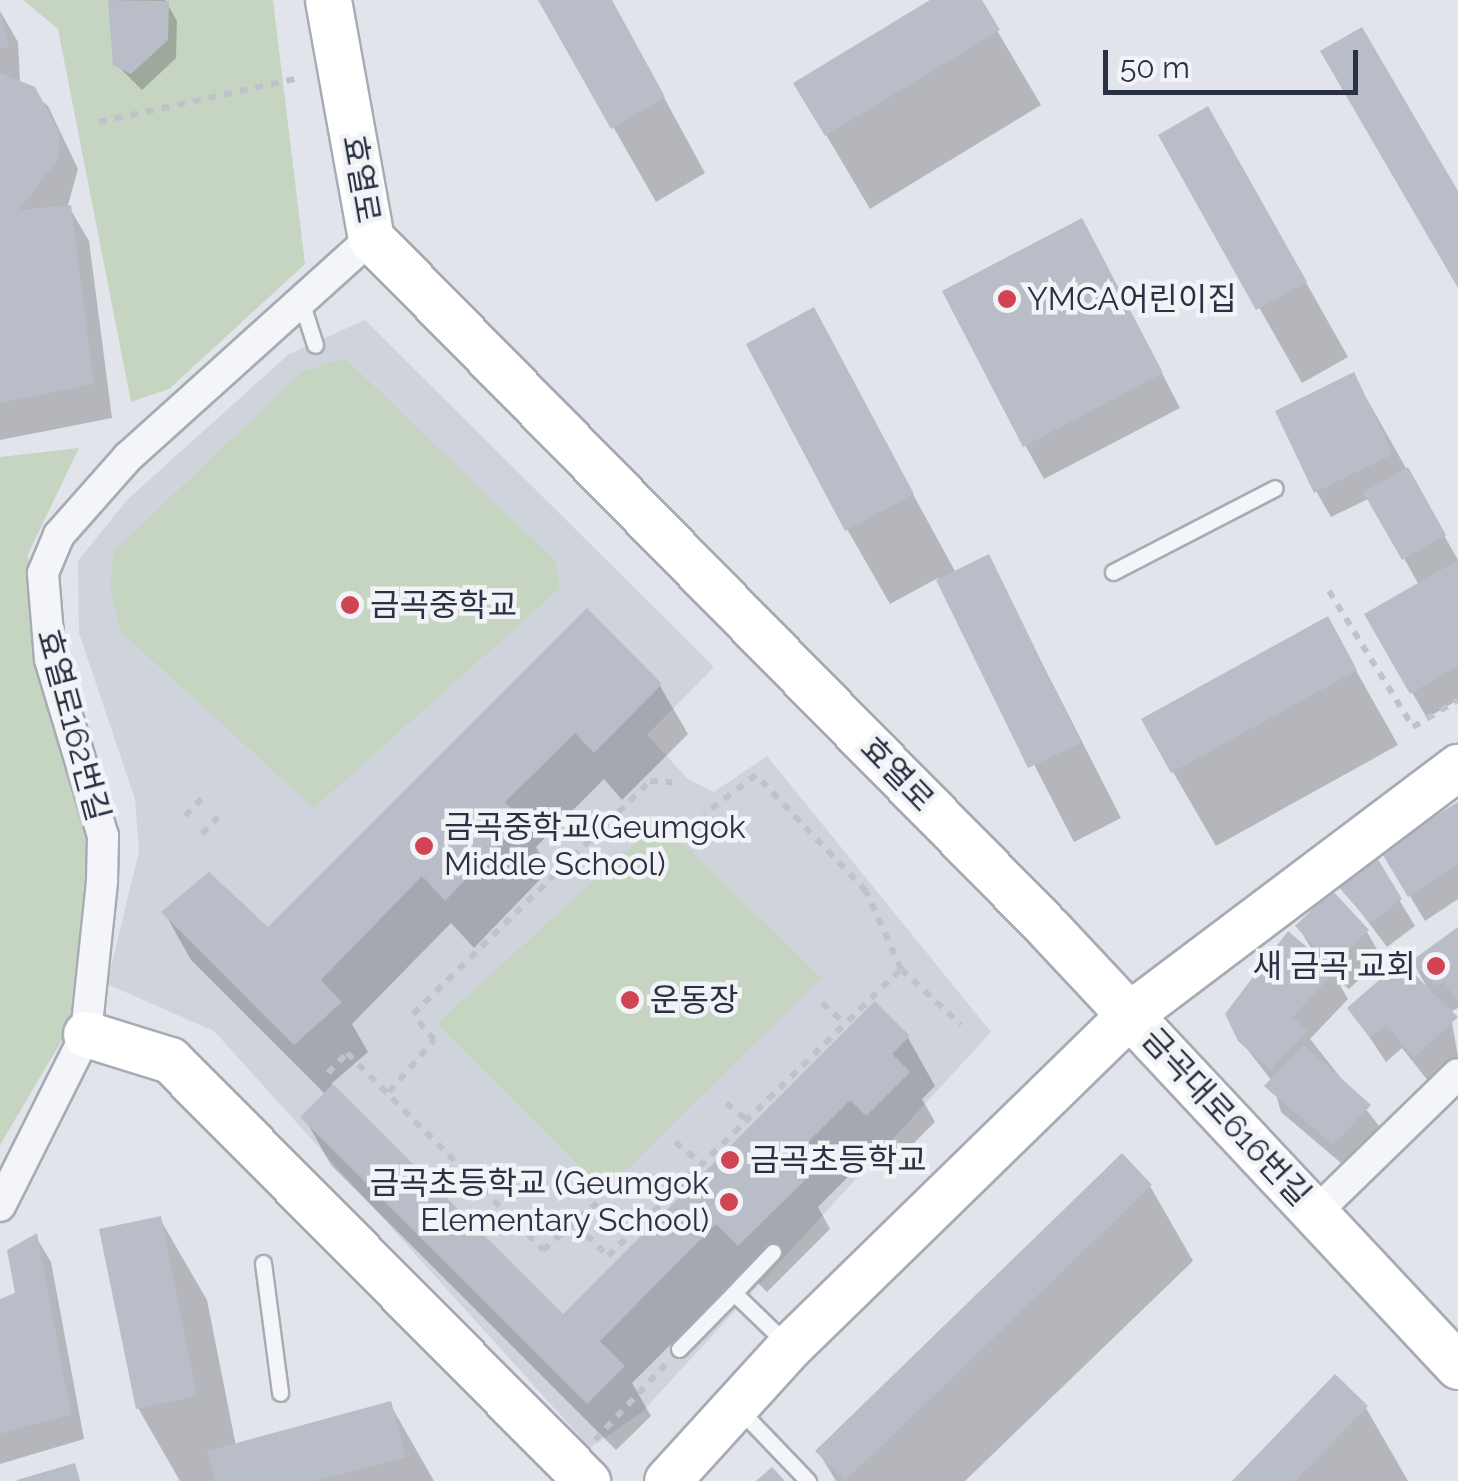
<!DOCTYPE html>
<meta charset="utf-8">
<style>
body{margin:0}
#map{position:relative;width:1458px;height:1481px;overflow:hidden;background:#e1e4ea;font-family:Raleway,"Noto Sans KR",sans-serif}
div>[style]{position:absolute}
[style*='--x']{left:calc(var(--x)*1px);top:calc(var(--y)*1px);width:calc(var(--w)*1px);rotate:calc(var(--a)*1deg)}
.built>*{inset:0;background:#cfd3dc}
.green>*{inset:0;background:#c6d4c2}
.shadow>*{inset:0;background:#0003}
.building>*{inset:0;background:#b8bdc7}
.path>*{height:6px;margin-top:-3px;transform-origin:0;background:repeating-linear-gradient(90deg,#bfc2c9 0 8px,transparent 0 16px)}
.roads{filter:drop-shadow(2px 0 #a6abb4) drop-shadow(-2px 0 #a6abb4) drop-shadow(0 2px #a6abb4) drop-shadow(0 -2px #a6abb4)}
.lane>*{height:15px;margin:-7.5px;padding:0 7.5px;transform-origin:7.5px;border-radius:7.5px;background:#f4f5f8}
.street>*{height:30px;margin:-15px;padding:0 15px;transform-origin:15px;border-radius:15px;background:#f4f5f8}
.secondary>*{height:45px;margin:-22.5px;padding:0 22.5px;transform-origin:22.5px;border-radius:22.5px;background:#fff}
.dots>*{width:28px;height:28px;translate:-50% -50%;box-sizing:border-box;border:5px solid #f1f3f7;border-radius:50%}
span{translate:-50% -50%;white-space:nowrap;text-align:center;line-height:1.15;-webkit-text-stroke:9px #f1f3f7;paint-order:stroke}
.street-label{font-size:32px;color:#293142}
.poi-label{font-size:32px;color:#293142}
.left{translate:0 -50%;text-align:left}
.right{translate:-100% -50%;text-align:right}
.scale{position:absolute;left:1103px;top:50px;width:255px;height:45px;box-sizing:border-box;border:5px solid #293142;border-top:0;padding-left:12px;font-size:30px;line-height:35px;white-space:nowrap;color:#293142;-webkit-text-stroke:8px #f1f3f7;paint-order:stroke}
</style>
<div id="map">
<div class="built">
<div style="clip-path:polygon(365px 320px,714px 667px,647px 735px,689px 780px,714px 792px,767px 756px,991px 1032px,642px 1412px,590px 1448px,214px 1031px,107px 984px,139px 851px,135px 799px,79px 633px,78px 561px,127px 500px,289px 354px)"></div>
</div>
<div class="green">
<div style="clip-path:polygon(23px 0,273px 0,305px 264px,169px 389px,131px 402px,58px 29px)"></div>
<div style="clip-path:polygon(345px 358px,555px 561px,560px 588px,314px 808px,121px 632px,110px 587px,114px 551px,302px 372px)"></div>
<div style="clip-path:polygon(79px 448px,28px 554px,31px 604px,91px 848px,74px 1020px,0 1145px,0 457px)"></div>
<div style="clip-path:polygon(660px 821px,821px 978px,605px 1191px,437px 1023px)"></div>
</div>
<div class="shadow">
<div style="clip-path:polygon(111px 0,165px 0,177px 21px,176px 58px,142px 90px,116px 64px)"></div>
<div style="clip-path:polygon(541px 0,611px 0,705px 173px,656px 202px)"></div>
<div style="clip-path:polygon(935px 0,979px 0,1041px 105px,870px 209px,796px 84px)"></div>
<div style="clip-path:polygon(0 11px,18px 42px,20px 82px,48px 106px,78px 169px,68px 205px,89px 241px,112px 418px,0 440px)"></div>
<div style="clip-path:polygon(1161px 135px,1250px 183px,1348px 357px,1302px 383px)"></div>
<div style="clip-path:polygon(1101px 255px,1180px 408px,1044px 479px,1025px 445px)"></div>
<div style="clip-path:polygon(813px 311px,956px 573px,988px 557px,1121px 818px,1074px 842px,938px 578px,890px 604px,847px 529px)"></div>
<div style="clip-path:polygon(1368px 401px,1458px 560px,1458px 700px,1427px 718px,1367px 615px,1419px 585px,1370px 498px,1331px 517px,1316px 491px)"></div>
<div style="clip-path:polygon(587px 611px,660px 686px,688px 734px,622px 800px,604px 779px,536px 847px,549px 870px,474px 948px,451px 923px,352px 1024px,368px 1052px,331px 1084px,563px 1317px,908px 1038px,935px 1086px,922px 1099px,935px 1122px,895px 1162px,879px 1146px,818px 1207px,830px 1229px,767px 1292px,745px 1270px,632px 1383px,651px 1416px,616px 1450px,331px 1165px,304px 1117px,326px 1095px,191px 960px,164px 912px,268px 931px)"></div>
<div style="clip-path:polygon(1327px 619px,1398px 745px,1216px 846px,1173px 772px)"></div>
<div style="clip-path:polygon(1458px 805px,1458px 899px,1425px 921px,1383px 851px)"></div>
<div style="clip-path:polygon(1375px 860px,1415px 926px,1387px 947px,1341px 886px)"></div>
<div style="clip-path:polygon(1298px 926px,1367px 932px,1382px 958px,1349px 989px,1336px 978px,1348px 999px,1310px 1039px,1384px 1132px,1348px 1169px,1281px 1112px,1272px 1081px,1240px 1040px,1316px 957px)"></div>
<div style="clip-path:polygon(1458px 930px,1458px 1008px,1450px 1012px,1458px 1056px,1429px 1082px,1402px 1048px,1386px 1062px,1350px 1008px,1428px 989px,1413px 962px)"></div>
<div style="clip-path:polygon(1150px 1186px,1193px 1261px,965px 1481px,836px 1481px,818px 1451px)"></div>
<div style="clip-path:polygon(160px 1219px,207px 1300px,236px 1446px,390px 1404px,434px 1481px,180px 1481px,138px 1408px)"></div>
<div style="clip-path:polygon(36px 1237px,51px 1262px,84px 1439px,0 1464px,0 1301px,18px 1295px)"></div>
<div style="clip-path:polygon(1366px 1408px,1408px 1481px,1235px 1481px)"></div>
</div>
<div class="building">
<div style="clip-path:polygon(108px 0,169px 1px,168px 40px,131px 74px,113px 65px)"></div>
<div style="clip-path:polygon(538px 0,612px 0,665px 97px,611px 129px)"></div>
<div style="clip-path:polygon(930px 0,982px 0,1000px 30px,825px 136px,793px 83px)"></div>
<div style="clip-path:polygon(0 12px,9px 46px,0 49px)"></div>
<div style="clip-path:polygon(1362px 27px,1458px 191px,1458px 288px,1320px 51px)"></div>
<div style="clip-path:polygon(0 73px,35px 87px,60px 133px,58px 159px,19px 210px,71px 205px,94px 384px,0 403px)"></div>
<div style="clip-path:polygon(1208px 106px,1307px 282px,1256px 310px,1158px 135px)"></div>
<div style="clip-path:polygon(1082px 218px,1163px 373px,1023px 447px,942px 291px)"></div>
<div style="clip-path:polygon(814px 307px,914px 494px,845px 531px,746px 344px)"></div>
<div style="clip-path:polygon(1354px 372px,1393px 454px,1314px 493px,1275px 411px)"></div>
<div style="clip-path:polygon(1408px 467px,1446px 535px,1402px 560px,1363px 492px)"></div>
<div style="clip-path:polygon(989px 554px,1081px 743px,1028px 768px,936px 580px)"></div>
<div style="clip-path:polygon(1458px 560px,1458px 666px,1410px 694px,1364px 614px)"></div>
<div style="clip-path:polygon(587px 608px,662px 684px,594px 753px,575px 733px,505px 802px,523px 820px,445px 901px,422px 876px,321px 980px,342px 1002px,294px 1045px,161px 912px,209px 872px,268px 927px)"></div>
<div style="clip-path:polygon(1328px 616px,1357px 670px,1171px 773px,1141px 719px)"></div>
<div style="clip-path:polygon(1458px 802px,1458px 864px,1408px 897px,1380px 850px)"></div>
<div style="clip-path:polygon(1376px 856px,1402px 899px,1370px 923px,1337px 885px)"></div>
<div style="clip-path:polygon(1332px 890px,1369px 930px,1333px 965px,1295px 926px)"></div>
<div style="clip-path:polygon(1458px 927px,1458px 1003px,1444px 982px,1436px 986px,1410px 962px)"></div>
<div style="clip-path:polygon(1288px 931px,1335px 971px,1293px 1017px,1308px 1031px,1271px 1070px,1238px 1041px,1225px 1014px)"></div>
<div style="clip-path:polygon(1401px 961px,1458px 1017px,1413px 1058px,1386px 1024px,1370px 1038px,1347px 1008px)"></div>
<div style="clip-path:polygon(875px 1001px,910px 1036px,892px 1054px,910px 1072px,866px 1116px,850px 1100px,788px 1162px,805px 1180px,738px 1246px,716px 1224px,600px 1341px,625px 1366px,587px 1404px,300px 1117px,333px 1084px,563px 1314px)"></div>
<div style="clip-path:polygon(1303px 1044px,1371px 1105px,1333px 1145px,1264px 1086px)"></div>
<div style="clip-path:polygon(1122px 1153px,1152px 1185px,845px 1481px,815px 1451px)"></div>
<div style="clip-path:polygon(161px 1216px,197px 1396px,136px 1409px,99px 1229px)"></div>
<div style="clip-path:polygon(37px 1233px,71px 1414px,0 1434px,0 1299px,15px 1293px,7px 1250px)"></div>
<div style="clip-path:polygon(1335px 1374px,1368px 1406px,1295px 1481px,1232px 1481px)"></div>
<div style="clip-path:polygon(391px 1401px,406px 1457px,317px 1481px,215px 1481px,207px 1451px)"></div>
<div style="clip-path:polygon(75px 1463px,80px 1481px,17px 1481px,17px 1480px)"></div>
<div style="clip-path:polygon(772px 1467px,785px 1481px,756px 1481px)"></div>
</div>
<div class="path">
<div style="--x:99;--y:122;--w:201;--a:-12.4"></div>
<div style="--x:1329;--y:591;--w:160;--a:58.3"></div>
<div style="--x:1413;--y:727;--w:52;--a:-31"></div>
<div style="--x:185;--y:816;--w:30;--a:-46"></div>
<div style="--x:202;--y:834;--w:30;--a:-46"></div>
<div style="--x:901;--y:969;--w:82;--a:43"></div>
<div style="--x:822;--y:1003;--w:30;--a:41"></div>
<div style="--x:328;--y:1073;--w:28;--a:-46"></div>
<div style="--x:347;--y:1053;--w:278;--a:45.1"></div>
<div style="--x:543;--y:1250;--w:73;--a:-41.1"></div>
<div style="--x:389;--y:1092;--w:69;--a:-49.1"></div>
<div style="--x:434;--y:1040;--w:33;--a:-129"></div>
<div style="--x:413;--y:1014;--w:332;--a:-44.5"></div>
<div style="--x:650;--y:781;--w:22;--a:3"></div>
<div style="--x:726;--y:1103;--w:28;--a:39"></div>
<div style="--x:675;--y:1142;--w:36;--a:39"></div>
<div style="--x:575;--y:1224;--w:46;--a:44.1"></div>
<div style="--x:608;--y:1256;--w:410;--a:-44.4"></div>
<div style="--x:901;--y:969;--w:85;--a:-114.2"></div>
<div style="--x:866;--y:891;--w:160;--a:-133.5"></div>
<div style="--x:756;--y:775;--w:65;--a:143.1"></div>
<div style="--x:595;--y:1440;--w:103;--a:-47"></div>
</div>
<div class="roads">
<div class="lane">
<div style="--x:301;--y:301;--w:46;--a:72.3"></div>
<div style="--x:1113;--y:572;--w:182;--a:-27.4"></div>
<div style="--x:773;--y:1252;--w:57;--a:133.6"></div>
<div style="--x:734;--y:1293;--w:74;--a:43.9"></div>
<div style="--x:263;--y:1263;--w:131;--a:82.5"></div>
<div style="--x:679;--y:1349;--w:78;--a:-45.5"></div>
<div style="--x:738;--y:1408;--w:101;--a:46.2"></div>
</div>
<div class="street">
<div style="--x:0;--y:1206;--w:192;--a:-63.4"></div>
<div style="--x:86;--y:1034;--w:154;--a:-84"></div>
<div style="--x:102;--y:881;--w:45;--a:-88.7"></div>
<div style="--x:103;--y:836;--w:185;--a:-106.7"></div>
<div style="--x:50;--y:659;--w:86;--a:-94.7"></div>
<div style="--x:43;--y:573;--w:41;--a:-67.2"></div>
<div style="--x:59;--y:535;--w:104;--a:-48.5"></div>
<div style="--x:128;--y:457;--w:327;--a:-42"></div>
<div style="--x:1315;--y:1213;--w:199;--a:-44.2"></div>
</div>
<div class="secondary">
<div style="--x:328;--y:0;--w:242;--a:79.8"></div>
<div style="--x:371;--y:238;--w:967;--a:45.54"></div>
<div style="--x:1048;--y:928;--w:600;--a:46.89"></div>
<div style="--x:86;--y:1034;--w:88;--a:17.2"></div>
<div style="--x:170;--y:1060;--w:593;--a:45.27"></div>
<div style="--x:667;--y:1481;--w:183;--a:-47.7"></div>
<div style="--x:790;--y:1346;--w:475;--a:-44.3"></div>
<div style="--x:1130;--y:1014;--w:411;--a:-37"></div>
</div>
</div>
<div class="dots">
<div style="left:1007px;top:299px;background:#d14453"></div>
<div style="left:350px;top:605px;background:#d14453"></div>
<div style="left:424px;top:846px;background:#d14453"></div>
<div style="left:1436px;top:966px;background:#d14453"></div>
<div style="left:630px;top:1000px;background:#d14453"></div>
<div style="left:730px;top:1160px;background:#d14453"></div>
<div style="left:729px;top:1202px;background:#d14453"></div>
</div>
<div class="street-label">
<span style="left:361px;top:179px;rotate:80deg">효열로</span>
<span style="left:73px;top:725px;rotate:75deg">효열로162번길</span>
<span style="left:897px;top:774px;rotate:46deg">효열로</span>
<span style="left:1226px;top:1117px;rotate:47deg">금곡대로616번길</span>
</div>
<div class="poi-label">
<span class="left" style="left:1027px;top:299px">YMCA어린이집</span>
<span class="left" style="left:370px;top:605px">금곡중학교</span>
<span class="left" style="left:444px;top:846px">금곡중학교(Geumgok<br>Middle School)</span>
<span class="right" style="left:1416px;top:966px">새 금곡 교회</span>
<span class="left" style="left:650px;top:1000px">운동장</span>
<span class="left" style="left:750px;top:1160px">금곡초등학교</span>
<span class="right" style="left:709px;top:1202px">금곡초등학교 (Geumgok<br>Elementary School)</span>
</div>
<div class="scale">50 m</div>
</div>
